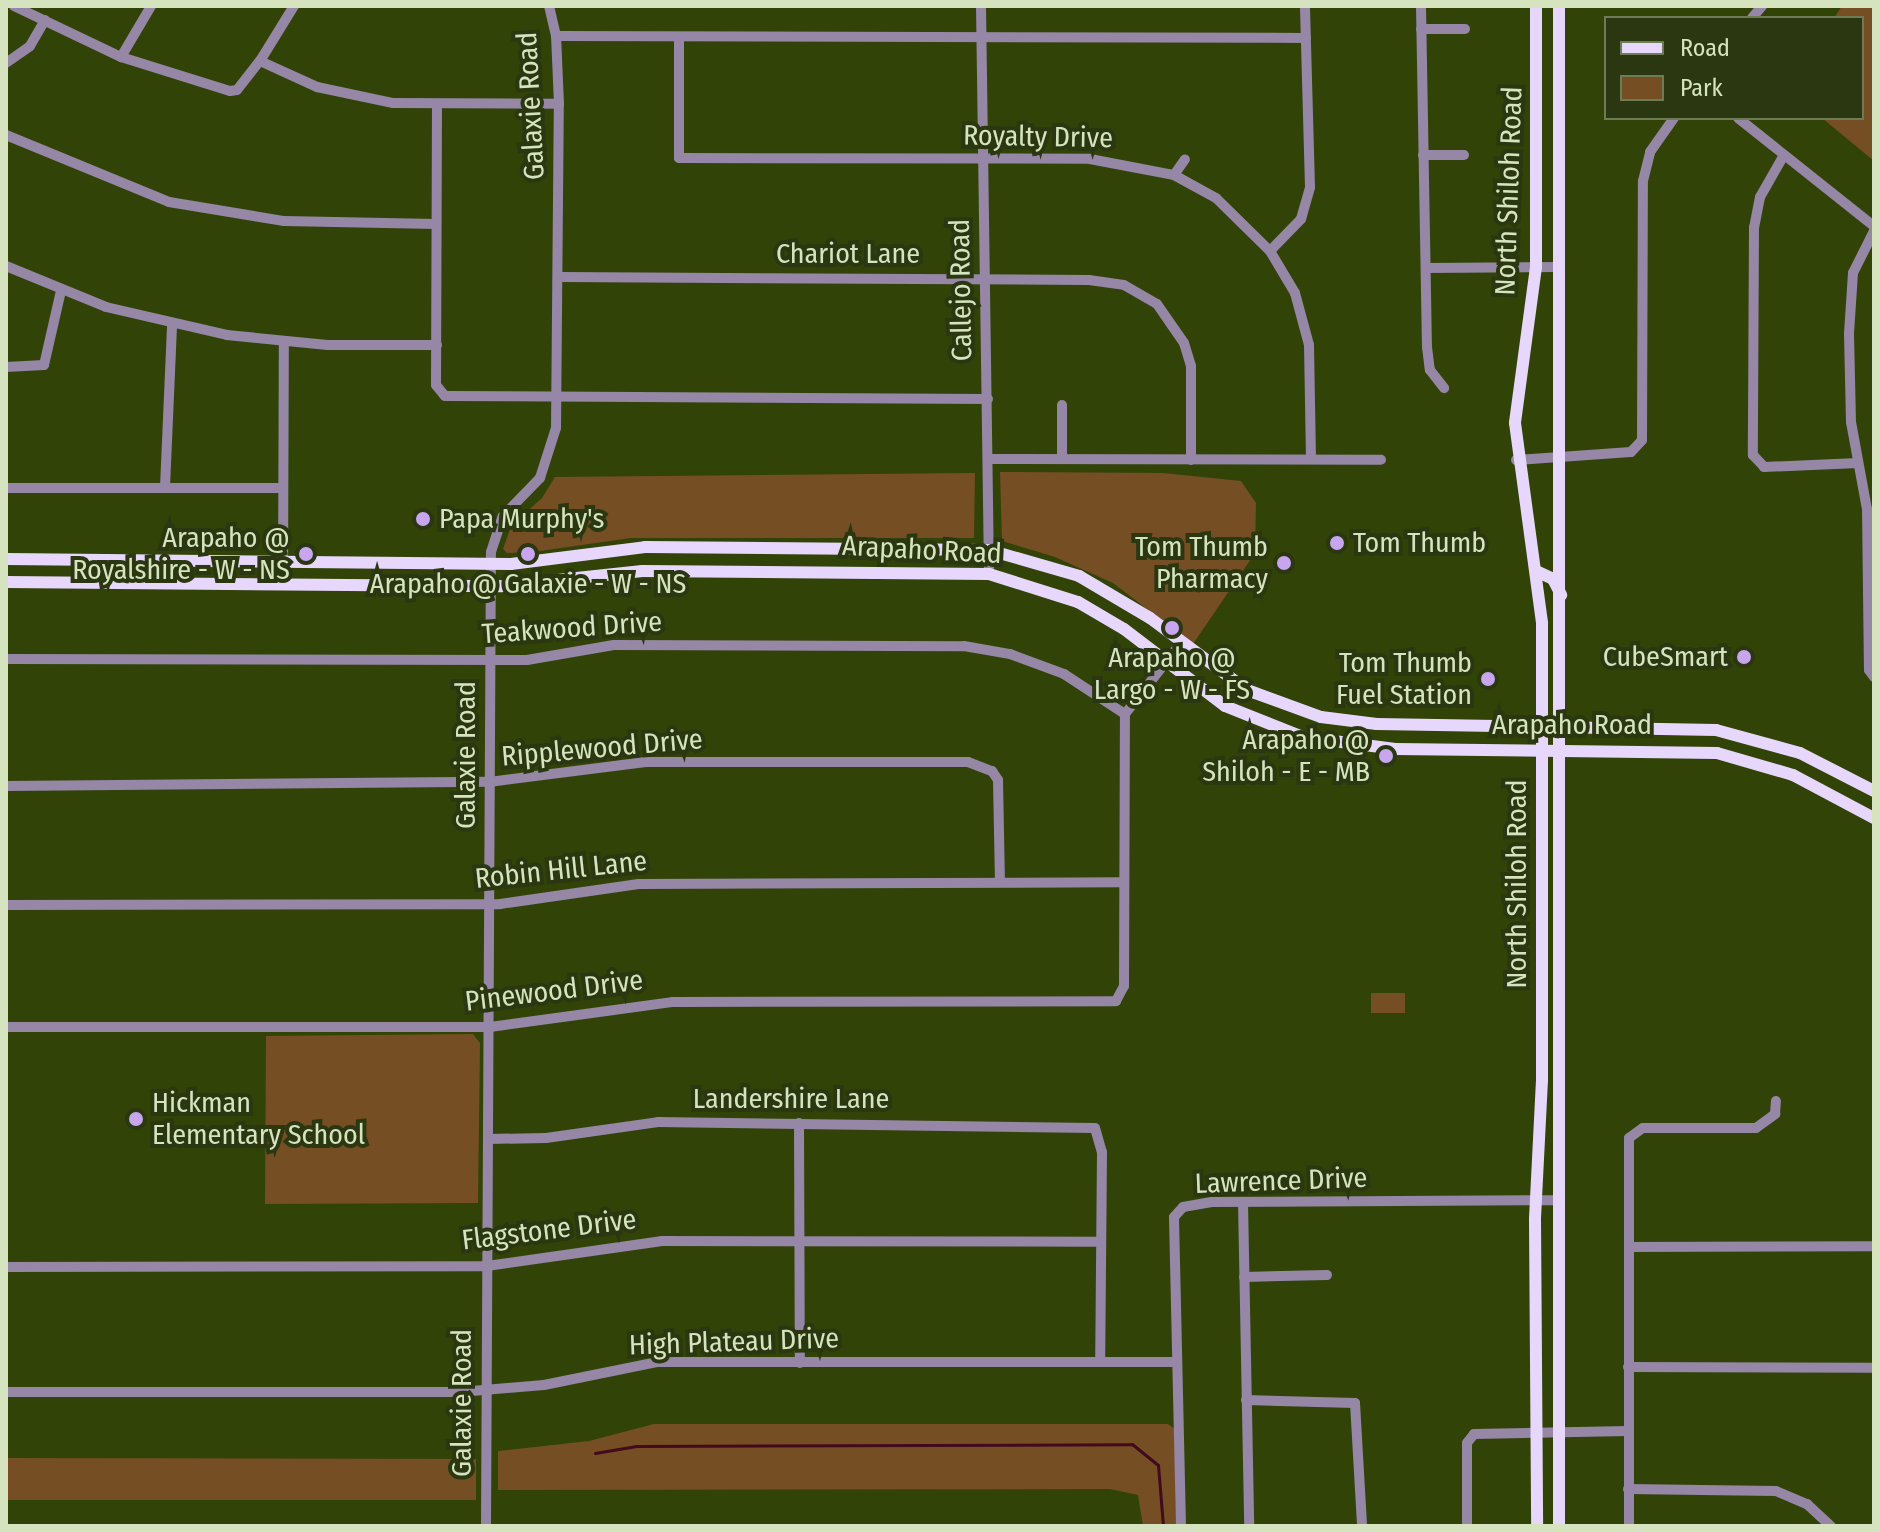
<!DOCTYPE html>
<style>
body{margin:0}
#map{position:relative;width:1880px;height:1532px;overflow:hidden;background:#324308;font-family:"Fira Sans Condensed",sans-serif}
div>[style]{position:absolute}
[style*='--x']{left:calc(var(--x)*1px);top:calc(var(--y)*1px);width:calc(var(--w)*1px);rotate:calc(var(--a)*1deg)}
.green>*{inset:0;background:#764e24}
.stream>*{height:3px;margin:-1.5px;padding:0 1.5px;transform-origin:1.5px;border-radius:1.5px;background:#43091d}
.minor>*{height:10px;margin:-5px;padding:0 5px;transform-origin:5px;border-radius:5px;background:#9587a5}
.major>*{height:12px;margin:-6px;padding:0 6px;transform-origin:6px;border-radius:6px;background:#e8d7fc}
.dots>*{width:22px;height:22px;translate:-50% -50%;box-sizing:border-box;border:4px solid #2a3710;border-radius:50%}
span{translate:-50% -50%;white-space:nowrap;text-align:center;line-height:1.15;-webkit-text-stroke:8px #2a3710;paint-order:stroke}
.street-label{font-size:28px;color:#d5e4bf}
.poi-label{font-size:28px;color:#d5e4bf}
.left{translate:0 -50%;text-align:left}
.right{translate:-100% -50%;text-align:right}
.frame{position:absolute;inset:0;border:8px solid #d5e4bf;pointer-events:none}
.legend{position:absolute;left:1604px;top:16px;width:260px;height:104px;box-sizing:border-box;background:#2a3710;border:2px solid #6e7c56;margin:0;padding:10px 14px;list-style:none;font-size:24px;color:#d5e4bf}
.legend li{display:flex;align-items:center;gap:16px;height:40px}
.legend b{width:40px;border:2px solid #6e7c56}
</style>
<div id="map">
<div class="green">
<div style="clip-path:polygon(1842px 6px,1874px 6px,1874px 161px,1822px 118px,1862px 118px,1862px 18px,1834px 18px)"></div>
<div style="clip-path:polygon(1000px 472px,1163px 473px,1241px 481px,1256px 503px,1255px 553px,1193px 644px,1113px 583px,1055px 557px,1002px 541px)"></div>
<div style="clip-path:polygon(975px 473px,974px 538px,631px 538px,533px 552px,507px 553px,503px 549px,511px 526px,542px 498px,555px 477px)"></div>
<div style="clip-path:polygon(1371px 993px,1405px 993px,1405px 1013px,1371px 1013px)"></div>
<div style="clip-path:polygon(473px 1034px,480px 1043px,478px 1203px,265px 1204px,266px 1036px)"></div>
<div style="clip-path:polygon(654px 1424px,1168px 1424px,1175px 1429px,1176px 1526px,1143px 1526px,1138px 1495px,1110px 1489px,498px 1490px,498px 1451px,589px 1441px)"></div>
<div style="clip-path:polygon(6px 1458px,476px 1459px,476px 1500px,6px 1500px)"></div>
</div>
<div class="stream">
<div style="--x:595;--y:1453;--w:42;--a:-9.7"></div>
<div style="--x:636;--y:1446;--w:496;--a:-0.2"></div>
<div style="--x:1132;--y:1444;--w:33;--a:39"></div>
<div style="--x:1158;--y:1465;--w:61;--a:85.3"></div>
</div>
<div class="minor">
<div style="--x:14;--y:6;--w:119;--a:25.5"></div>
<div style="--x:121;--y:57;--w:114;--a:17.3"></div>
<div style="--x:230;--y:91;--w:7;--a:-8"></div>
<div style="--x:237;--y:90;--w:37;--a:-52"></div>
<div style="--x:260;--y:61;--w:65;--a:-58.3"></div>
<div style="--x:981;--y:6;--w:568;--a:89.19"></div>
<div style="--x:1421;--y:6;--w:341;--a:89"></div>
<div style="--x:1427;--y:347;--w:23;--a:83"></div>
<div style="--x:1430;--y:370;--w:23;--a:52"></div>
<div style="--x:1752;--y:18;--w:16;--a:-50"></div>
<div style="--x:1421;--y:29;--w:44;--a:0"></div>
<div style="--x:556;--y:36;--w:750;--a:0.15"></div>
<div style="--x:679;--y:38;--w:120;--a:90"></div>
<div style="--x:679;--y:158;--w:411;--a:0.1"></div>
<div style="--x:1090;--y:159;--w:86;--a:10.8"></div>
<div style="--x:1174;--y:175;--w:48;--a:28.7"></div>
<div style="--x:1216;--y:198;--w:76;--a:44.5"></div>
<div style="--x:1270;--y:251;--w:49;--a:59.2"></div>
<div style="--x:1295;--y:293;--w:54;--a:74.9"></div>
<div style="--x:1309;--y:345;--w:114;--a:89"></div>
<div style="--x:121;--y:57;--w:59;--a:-59.5"></div>
<div style="--x:260;--y:61;--w:63;--a:24.5"></div>
<div style="--x:317;--y:87;--w:78;--a:11.9"></div>
<div style="--x:393;--y:103;--w:166;--a:0.3"></div>
<div style="--x:6;--y:63;--w:29;--a:-35"></div>
<div style="--x:30;--y:46;--w:30;--a:-60"></div>
<div style="--x:437;--y:104;--w:281;--a:90.2"></div>
<div style="--x:436;--y:385;--w:14;--a:51"></div>
<div style="--x:445;--y:396;--w:543;--a:0.32"></div>
<div style="--x:1738;--y:118;--w:174;--a:38.5"></div>
<div style="--x:6;--y:135;--w:176;--a:22.3"></div>
<div style="--x:169;--y:202;--w:117;--a:9.4"></div>
<div style="--x:284;--y:221;--w:152;--a:1.1"></div>
<div style="--x:1423;--y:155;--w:41;--a:0"></div>
<div style="--x:1784;--y:155;--w:48;--a:119.7"></div>
<div style="--x:1760;--y:197;--w:31;--a:101"></div>
<div style="--x:1754;--y:227;--w:228;--a:90.3"></div>
<div style="--x:1753;--y:455;--w:16;--a:47"></div>
<div style="--x:1764;--y:467;--w:94;--a:-2.4"></div>
<div style="--x:1174;--y:175;--w:19;--a:-55"></div>
<div style="--x:1874;--y:231;--w:47;--a:116.6"></div>
<div style="--x:1853;--y:273;--w:61;--a:93.8"></div>
<div style="--x:1849;--y:334;--w:88;--a:88.7"></div>
<div style="--x:1851;--y:422;--w:88;--a:79.6"></div>
<div style="--x:1867;--y:509;--w:161;--a:89.3"></div>
<div style="--x:1869;--y:670;--w:9;--a:54"></div>
<div style="--x:1270;--y:251;--w:45;--a:-45.9"></div>
<div style="--x:1301;--y:219;--w:33;--a:-74"></div>
<div style="--x:1310;--y:187;--w:181;--a:-91.6"></div>
<div style="--x:6;--y:266;--w:108;--a:22.3"></div>
<div style="--x:106;--y:307;--w:124;--a:13"></div>
<div style="--x:227;--y:335;--w:101;--a:5.7"></div>
<div style="--x:328;--y:345;--w:109;--a:0"></div>
<div style="--x:1426;--y:268;--w:132;--a:-0.4"></div>
<div style="--x:560;--y:277;--w:529;--a:0.32"></div>
<div style="--x:1089;--y:280;--w:35;--a:8"></div>
<div style="--x:1124;--y:285;--w:38;--a:30"></div>
<div style="--x:1157;--y:304;--w:47;--a:55.3"></div>
<div style="--x:1184;--y:343;--w:24;--a:73"></div>
<div style="--x:1191;--y:366;--w:94;--a:90"></div>
<div style="--x:6;--y:367;--w:38;--a:-3"></div>
<div style="--x:44;--y:365;--w:76;--a:-77.1"></div>
<div style="--x:1062;--y:405;--w:54;--a:90"></div>
<div style="--x:988;--y:459;--w:393;--a:0.1"></div>
<div style="--x:1516;--y:460;--w:115;--a:-4"></div>
<div style="--x:1631;--y:452;--w:16;--a:-47"></div>
<div style="--x:1642;--y:440;--w:259;--a:-89.8"></div>
<div style="--x:1643;--y:181;--w:30;--a:-76"></div>
<div style="--x:1650;--y:152;--w:42;--a:-54.8"></div>
<div style="--x:165;--y:487;--w:163;--a:-87.5"></div>
<div style="--x:6;--y:488;--w:277;--a:0"></div>
<div style="--x:283;--y:585;--w:244;--a:-89.8"></div>
<div style="--x:6;--y:659;--w:521;--a:0.11"></div>
<div style="--x:527;--y:660;--w:88;--a:-9.8"></div>
<div style="--x:614;--y:645;--w:350;--a:0.2"></div>
<div style="--x:964;--y:646;--w:47;--a:9.9"></div>
<div style="--x:1010;--y:654;--w:58;--a:20.3"></div>
<div style="--x:1064;--y:674;--w:73;--a:33.3"></div>
<div style="--x:6;--y:786;--w:483;--a:-0.5"></div>
<div style="--x:489;--y:782;--w:158;--a:-7.3"></div>
<div style="--x:646;--y:762;--w:322;--a:0"></div>
<div style="--x:968;--y:762;--w:26;--a:21"></div>
<div style="--x:992;--y:771;--w:11;--a:56"></div>
<div style="--x:998;--y:780;--w:101;--a:88.9"></div>
<div style="--x:6;--y:905;--w:494;--a:-0.1"></div>
<div style="--x:500;--y:904;--w:140;--a:-8.2"></div>
<div style="--x:639;--y:884;--w:482;--a:-0.2"></div>
<div style="--x:6;--y:1027;--w:484;--a:0"></div>
<div style="--x:490;--y:1027;--w:185;--a:-7.8"></div>
<div style="--x:673;--y:1002;--w:443;--a:-0.1"></div>
<div style="--x:1116;--y:1001;--w:17;--a:-62"></div>
<div style="--x:1124;--y:986;--w:272;--a:-89.8"></div>
<div style="--x:1125;--y:714;--w:89;--a:-51.8"></div>
<div style="--x:799;--y:1123;--w:240;--a:89.8"></div>
<div style="--x:488;--y:1139;--w:58;--a:-1"></div>
<div style="--x:546;--y:1138;--w:113;--a:-8.1"></div>
<div style="--x:658;--y:1122;--w:437;--a:0.8"></div>
<div style="--x:1095;--y:1128;--w:25;--a:74"></div>
<div style="--x:1102;--y:1152;--w:210;--a:90.5"></div>
<div style="--x:1243;--y:1202;--w:324;--a:88.9"></div>
<div style="--x:1629;--y:1247;--w:245;--a:-0.2"></div>
<div style="--x:6;--y:1267;--w:481;--a:-0.1"></div>
<div style="--x:487;--y:1266;--w:177;--a:-8.1"></div>
<div style="--x:662;--y:1241;--w:435;--a:0.1"></div>
<div style="--x:1244;--y:1277;--w:83;--a:-1.4"></div>
<div style="--x:1628;--y:1367;--w:246;--a:0.2"></div>
<div style="--x:6;--y:1392;--w:454;--a:0"></div>
<div style="--x:460;--y:1392;--w:84;--a:-4.8"></div>
<div style="--x:544;--y:1385;--w:115;--a:-11.5"></div>
<div style="--x:657;--y:1362;--w:520;--a:0"></div>
<div style="--x:1246;--y:1400;--w:109;--a:1.6"></div>
<div style="--x:1355;--y:1403;--w:123;--a:86.7"></div>
<div style="--x:1628;--y:1489;--w:148;--a:0.8"></div>
<div style="--x:1776;--y:1491;--w:34;--a:23"></div>
<div style="--x:1807;--y:1504;--w:33;--a:43"></div>
<div style="--x:486;--y:1526;--w:974;--a:-89.71"></div>
<div style="--x:491;--y:552;--w:38;--a:-72"></div>
<div style="--x:503;--y:516;--w:53;--a:-45.8"></div>
<div style="--x:540;--y:478;--w:52;--a:-72.3"></div>
<div style="--x:556;--y:428;--w:324;--a:-89.5"></div>
<div style="--x:559;--y:104;--w:68;--a:-92.5"></div>
<div style="--x:556;--y:36;--w:31;--a:-103"></div>
<div style="--x:1181;--y:1526;--w:309;--a:-91.3"></div>
<div style="--x:1174;--y:1217;--w:13;--a:-48"></div>
<div style="--x:1183;--y:1207;--w:29;--a:-10"></div>
<div style="--x:1212;--y:1202;--w:347;--a:-0.3"></div>
<div style="--x:1467;--y:1526;--w:83;--a:-90"></div>
<div style="--x:1467;--y:1443;--w:11;--a:-52"></div>
<div style="--x:1474;--y:1434;--w:154;--a:-1.1"></div>
<div style="--x:1629;--y:1526;--w:388;--a:-90"></div>
<div style="--x:1629;--y:1138;--w:17;--a:-36"></div>
<div style="--x:1643;--y:1128;--w:113;--a:0"></div>
<div style="--x:1756;--y:1128;--w:24;--a:-36"></div>
<div style="--x:1775;--y:1114;--w:13;--a:-86"></div>
</div>
<div class="major">
<div style="--x:1536;--y:6;--w:261;--a:90"></div>
<div style="--x:1536;--y:267;--w:157;--a:97.7"></div>
<div style="--x:1515;--y:423;--w:202;--a:82.3"></div>
<div style="--x:1542;--y:623;--w:457;--a:90"></div>
<div style="--x:1542;--y:1080;--w:139;--a:92.9"></div>
<div style="--x:1535;--y:1219;--w:307;--a:89.6"></div>
<div style="--x:6;--y:559;--w:505;--a:0.57"></div>
<div style="--x:511;--y:564;--w:135;--a:-7.2"></div>
<div style="--x:645;--y:547;--w:344;--a:0.5"></div>
<div style="--x:989;--y:550;--w:94;--a:16.1"></div>
<div style="--x:1079;--y:576;--w:82;--a:30.6"></div>
<div style="--x:1150;--y:618;--w:121;--a:36.6"></div>
<div style="--x:1247;--y:690;--w:79;--a:20"></div>
<div style="--x:1321;--y:717;--w:56;--a:7.1"></div>
<div style="--x:1377;--y:724;--w:339;--a:1"></div>
<div style="--x:1716;--y:730;--w:87;--a:15.3"></div>
<div style="--x:1800;--y:753;--w:83;--a:27.2"></div>
<div style="--x:1536;--y:571;--w:19;--a:25"></div>
<div style="--x:1553;--y:579;--w:18;--a:63"></div>
<div style="--x:6;--y:582;--w:496;--a:0.5"></div>
<div style="--x:502;--y:586;--w:141;--a:-6.1"></div>
<div style="--x:642;--y:571;--w:347;--a:0.5"></div>
<div style="--x:989;--y:574;--w:93;--a:17.5"></div>
<div style="--x:1078;--y:602;--w:53;--a:30.4"></div>
<div style="--x:1124;--y:629;--w:127;--a:37.3"></div>
<div style="--x:1225;--y:706;--w:84;--a:21.7"></div>
<div style="--x:1303;--y:737;--w:93;--a:7.4"></div>
<div style="--x:1395;--y:749;--w:322;--a:0.7"></div>
<div style="--x:1717;--y:753;--w:79;--a:16.1"></div>
<div style="--x:1793;--y:775;--w:92;--a:28"></div>
<div style="--x:1559;--y:1526;--w:1520;--a:-90"></div>
</div>
<div class="dots">
<div style="left:423px;top:519px;background:#c8a6ef"></div>
<div style="left:1337px;top:543px;background:#c8a6ef"></div>
<div style="left:306px;top:554px;background:#c8a6ef"></div>
<div style="left:528px;top:554px;background:#c8a6ef"></div>
<div style="left:1284px;top:563px;background:#c8a6ef"></div>
<div style="left:1172px;top:628px;background:#c8a6ef"></div>
<div style="left:1744px;top:657px;background:#c8a6ef"></div>
<div style="left:1488px;top:679px;background:#c8a6ef"></div>
<div style="left:1386px;top:756px;background:#c8a6ef"></div>
<div style="left:136px;top:1119px;background:#c8a6ef"></div>
</div>
<div class="street-label">
<span style="left:531px;top:106px;rotate:-93deg">Galaxie Road</span>
<span style="left:1038px;top:137px;rotate:1deg">Royalty Drive</span>
<span style="left:1509px;top:191px;rotate:-88deg">North Shiloh Road</span>
<span style="left:848px;top:254px">Chariot Lane</span>
<span style="left:961px;top:290px;rotate:-91deg">Callejo Road</span>
<span style="left:922px;top:550px;rotate:3deg">Arapaho Road</span>
<span style="left:572px;top:628px;rotate:-4deg">Teakwood Drive</span>
<span style="left:1572px;top:725px">Arapaho Road</span>
<span style="left:602px;top:748px;rotate:-5deg">Ripplewood Drive</span>
<span style="left:466px;top:755px;rotate:-90deg">Galaxie Road</span>
<span style="left:561px;top:870px;rotate:-6deg">Robin Hill Lane</span>
<span style="left:1517px;top:884px;rotate:-90deg">North Shiloh Road</span>
<span style="left:554px;top:991px;rotate:-7deg">Pinewood Drive</span>
<span style="left:791px;top:1099px">Landershire Lane</span>
<span style="left:1281px;top:1181px;rotate:-2deg">Lawrence Drive</span>
<span style="left:549px;top:1230px;rotate:-7deg">Flagstone Drive</span>
<span style="left:734px;top:1342px;rotate:-2deg">High Plateau Drive</span>
<span style="left:462px;top:1403px;rotate:-90deg">Galaxie Road</span>
</div>
<div class="poi-label">
<span class="left" style="left:439px;top:519px">Papa Murphy's</span>
<span class="right" style="left:290px;top:554px">Arapaho @<br>Royalshire - W - NS</span>
<span class="left" style="left:1353px;top:543px">Tom Thumb</span>
<span class="right" style="left:1268px;top:563px">Tom Thumb<br>Pharmacy</span>
<span style="left:528px;top:584px">Arapaho @ Galaxie - W - NS</span>
<span class="right" style="left:1728px;top:657px">CubeSmart</span>
<span style="left:1172px;top:674px">Arapaho @<br>Largo - W - FS</span>
<span class="right" style="left:1472px;top:679px">Tom Thumb<br>Fuel Station</span>
<span class="right" style="left:1370px;top:756px">Arapaho @<br>Shiloh - E - MB</span>
<span class="left" style="left:152px;top:1119px">Hickman<br>Elementary School</span>
</div>
<div class="frame"></div>
<ul class="legend">
<li><b style="height:10px;background:#e8d7fc"></b>Road</li>
<li><b style="height:22px;background:#764e24"></b>Park</li>
</ul>
</div>
